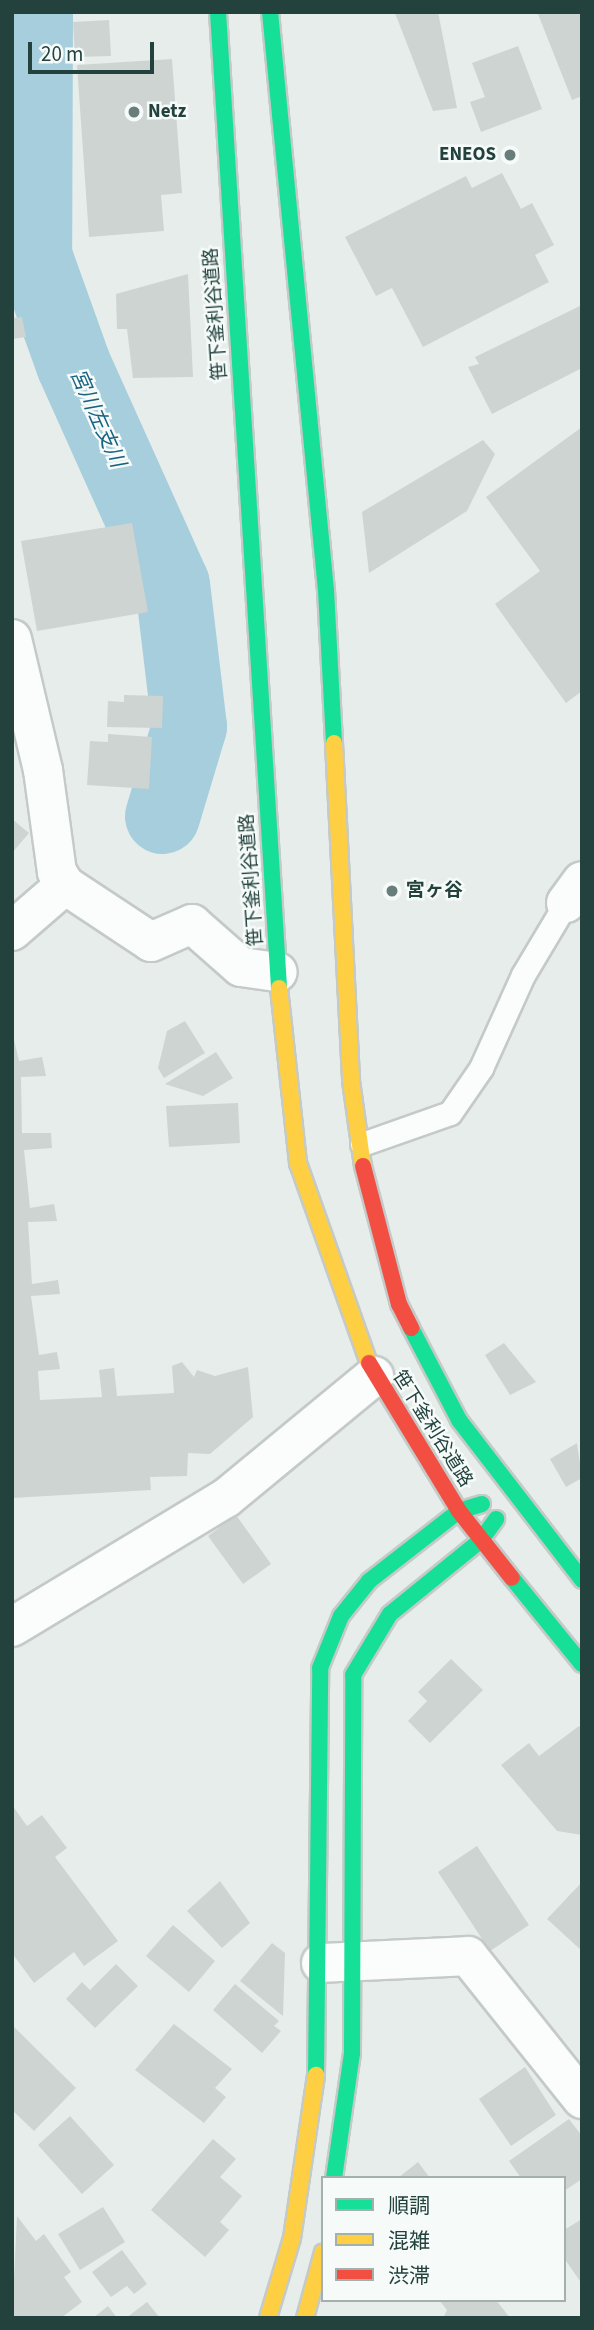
<!DOCTYPE html>
<meta charset="utf-8">
<style>
body{margin:0}
#map{position:relative;width:594px;height:2330px;overflow:hidden;background:#e7edeb;font-family:"Source Sans 3","Noto Sans JP",sans-serif}
div>[style]{position:absolute}
[style*='--x']{left:calc(var(--x)*1px);top:calc(var(--y)*1px);width:calc(var(--w)*1px);rotate:calc(var(--a)*1deg)}
.river>*{height:75px;margin:-37.5px;padding:0 37.5px;transform-origin:37.5px;border-radius:37.5px;background:#a7cedc}
.building>*{inset:0;background:#ced4d2}
.roads{filter:drop-shadow(2px 0 #c4cac8) drop-shadow(-2px 0 #c4cac8) drop-shadow(0 2px #c4cac8) drop-shadow(0 -2px #c4cac8)}
.lane>*{height:23px;margin:-11.5px;padding:0 11.5px;transform-origin:11.5px;border-radius:11.5px;background:#fbfcfc}
.street>*{height:38px;margin:-19px;padding:0 19px;transform-origin:19px;border-radius:19px;background:#fbfcfc}
.fast>*{height:16px;margin:-8px;padding:0 8px;transform-origin:8px;border-radius:8px;background:#16e098}
.slow>*{height:16px;margin:-8px;padding:0 8px;transform-origin:8px;border-radius:8px;background:#ffcf43}
.jam>*{height:16px;margin:-8px;padding:0 8px;transform-origin:8px;border-radius:8px;background:#f24e42}
.dots>*{width:19px;height:19px;translate:-50% -50%;box-sizing:border-box;border:4px solid #f6fbf9;border-radius:50%}
span{translate:-50% -50%;white-space:nowrap;text-align:center;line-height:1.15;-webkit-text-stroke:5px #f6fbf9;paint-order:stroke}
.poi-label{font-size:19px;color:#23423e;font-weight:700}
.left{translate:0 -50%;text-align:left}
.right{translate:-100% -50%;text-align:right}
.street-label{font-size:19px;color:#23423e}
.water-label{font-size:21px;color:#196281;font-style:italic}
.frame{position:absolute;inset:0;border:14px solid #23423e;pointer-events:none}
.legend{position:absolute;left:321px;top:2176px;width:245px;height:126px;box-sizing:border-box;background:#f6fbf9;border:2px solid #a2b1ae;margin:0;padding:9px 12px;list-style:none;font-size:21px;color:#23423e}
.legend li{display:flex;align-items:center;gap:14px;height:35px}
.legend b{width:35px;border:2px solid #a2b1ae}
.scale{position:absolute;left:28px;top:42px;width:126px;height:32px;box-sizing:border-box;border:4px solid #23423e;border-top:0;padding-left:9px;font-size:21px;line-height:24px;white-space:nowrap;color:#23423e;-webkit-text-stroke:5px #f6fbf9;paint-order:stroke}
</style>
<div id="map">
<div class="river">
<div style="--x:35;--y:12;--w:243;--a:90.2"></div>
<div style="--x:34;--y:255;--w:116;--a:70.3"></div>
<div style="--x:73;--y:364;--w:241;--a:65.8"></div>
<div style="--x:172;--y:584;--w:143;--a:83.2"></div>
<div style="--x:189;--y:726;--w:94;--a:106.7"></div>
</div>
<div class="building">
<div style="clip-path:polygon(438px 12px,457px 108px,433px 111px,395px 13px)"></div>
<div style="clip-path:polygon(582px 12px,582px 96px,572px 100px,538px 14px)"></div>
<div style="clip-path:polygon(109px 20px,111px 56px,75px 57px,73px 22px)"></div>
<div style="clip-path:polygon(518px 46px,542px 109px,481px 132px,470px 102px,485px 97px,472px 63px)"></div>
<div style="clip-path:polygon(172px 59px,182px 193px,161px 195px,164px 231px,89px 237px,77px 65px)"></div>
<div style="clip-path:polygon(502px 173px,521px 209px,532px 203px,554px 245px,535px 255px,549px 282px,423px 347px,392px 288px,376px 296px,345px 237px,466px 176px,472px 188px)"></div>
<div style="clip-path:polygon(188px 274px,193px 377px,133px 378px,127px 329px,117px 329px,116px 294px)"></div>
<div style="clip-path:polygon(582px 305px,582px 368px,492px 414px,468px 367px,479px 364px,475px 357px)"></div>
<div style="clip-path:polygon(22px 317px,26px 337px,12px 339px,12px 318px)"></div>
<div style="clip-path:polygon(582px 427px,582px 691px,566px 703px,495px 604px,540px 571px,486px 497px)"></div>
<div style="clip-path:polygon(483px 440px,495px 454px,467px 511px,369px 573px,362px 512px)"></div>
<div style="clip-path:polygon(132px 523px,148px 612px,37px 631px,21px 541px)"></div>
<div style="clip-path:polygon(124px 695px,163px 696px,162px 728px,107px 727px,108px 701px,124px 702px)"></div>
<div style="clip-path:polygon(108px 734px,152px 737px,149px 789px,87px 785px,90px 741px,108px 742px)"></div>
<div style="clip-path:polygon(12px 819px,29px 833px,12px 853px)"></div>
<div style="clip-path:polygon(185px 1021px,205px 1053px,164px 1078px,158px 1068px,167px 1031px)"></div>
<div style="clip-path:polygon(12px 1031px,19px 1061px,42px 1057px,46px 1076px,21px 1077px,22px 1133px,51px 1133px,52px 1148px,24px 1150px,30px 1208px,54px 1204px,57px 1221px,28px 1222px,32px 1284px,58px 1280px,60px 1294px,31px 1296px,39px 1355px,57px 1352px,60px 1369px,38px 1371px,40px 1400px,102px 1397px,99px 1370px,114px 1368px,117px 1396px,174px 1393px,172px 1366px,182px 1362px,194px 1377px,197px 1370px,215px 1376px,248px 1367px,253px 1417px,210px 1454px,188px 1453px,187px 1476px,150px 1477px,151px 1490px,12px 1498px)"></div>
<div style="clip-path:polygon(216px 1052px,233px 1078px,203px 1096px,165px 1084px)"></div>
<div style="clip-path:polygon(238px 1103px,240px 1143px,169px 1147px,166px 1106px)"></div>
<div style="clip-path:polygon(504px 1343px,536px 1382px,510px 1395px,485px 1355px)"></div>
<div style="clip-path:polygon(577px 1443px,582px 1478px,566px 1487px,550px 1459px)"></div>
<div style="clip-path:polygon(236px 1515px,271px 1564px,243px 1584px,208px 1536px)"></div>
<div style="clip-path:polygon(451px 1659px,483px 1690px,430px 1743px,408px 1721px,427px 1701px,418px 1692px)"></div>
<div style="clip-path:polygon(579px 1726px,582px 1729px,582px 1835px,557px 1831px,501px 1765px,529px 1743px,539px 1756px)"></div>
<div style="clip-path:polygon(12px 1805px,27px 1826px,42px 1815px,67px 1848px,55px 1857px,118px 1941px,84px 1966px,74px 1952px,34px 1983px,12px 1953px)"></div>
<div style="clip-path:polygon(477px 1846px,529px 1925px,490px 1951px,438px 1872px)"></div>
<div style="clip-path:polygon(220px 1881px,250px 1923px,222px 1948px,187px 1911px)"></div>
<div style="clip-path:polygon(582px 1882px,582px 1951px,547px 1919px)"></div>
<div style="clip-path:polygon(173px 1925px,215px 1961px,189px 1992px,146px 1956px)"></div>
<div style="clip-path:polygon(272px 1943px,285px 1953px,283px 2016px,240px 1981px)"></div>
<div style="clip-path:polygon(116px 1964px,138px 1986px,95px 2028px,66px 1999px,82px 1982px,90px 1990px)"></div>
<div style="clip-path:polygon(235px 1984px,279px 2021px,274px 2026px,281px 2031px,262px 2053px,213px 2010px)"></div>
<div style="clip-path:polygon(174px 2024px,232px 2069px,215px 2088px,226px 2097px,204px 2123px,135px 2070px)"></div>
<div style="clip-path:polygon(12px 2025px,76px 2088px,34px 2131px,12px 2110px)"></div>
<div style="clip-path:polygon(525px 2067px,556px 2115px,511px 2146px,479px 2099px)"></div>
<div style="clip-path:polygon(70px 2116px,114px 2165px,82px 2194px,38px 2145px)"></div>
<div style="clip-path:polygon(569px 2119px,582px 2136px,582px 2179px,564px 2191px,564px 2178px,521px 2178px,509px 2161px)"></div>
<div style="clip-path:polygon(213px 2139px,236px 2159px,220px 2177px,242px 2196px,220px 2222px,229px 2230px,205px 2257px,151px 2210px)"></div>
<div style="clip-path:polygon(418px 2162px,430px 2178px,398px 2178px)"></div>
<div style="clip-path:polygon(103px 2207px,125px 2242px,80px 2270px,58px 2234px)"></div>
<div style="clip-path:polygon(17px 2216px,36px 2241px,44px 2234px,71px 2272px,64px 2277px,82px 2302px,61px 2318px,12px 2318px)"></div>
<div style="clip-path:polygon(582px 2219px,582px 2284px,564px 2258px,564px 2230px)"></div>
<div style="clip-path:polygon(122px 2250px,147px 2284px,134px 2294px,127px 2286px,111px 2297px,92px 2272px)"></div>
<div style="clip-path:polygon(439px 2300px,496px 2300px,510px 2318px,443px 2318px,447px 2310px)"></div>
<div style="clip-path:polygon(147px 2302px,160px 2318px,126px 2318px)"></div>
<div style="clip-path:polygon(108px 2306px,117px 2318px,93px 2318px)"></div>
</div>
<div class="roads">
<div class="lane">
<div style="--x:362;--y:1144;--w:93;--a:-19.4"></div>
<div style="--x:450;--y:1113;--w:55;--a:-55.4"></div>
<div style="--x:481;--y:1068;--w:102;--a:-65.7"></div>
<div style="--x:523;--y:975;--w:84;--a:-59.2"></div>
</div>
<div class="street">
<div style="--x:12;--y:639;--w:135;--a:76.7"></div>
<div style="--x:43;--y:770;--w:103;--a:82.2"></div>
<div style="--x:57;--y:872;--w:15;--a:58"></div>
<div style="--x:65;--y:885;--w:103;--a:33.5"></div>
<div style="--x:151;--y:942;--w:45;--a:-23.7"></div>
<div style="--x:192;--y:924;--w:65;--a:41.3"></div>
<div style="--x:241;--y:967;--w:37;--a:8"></div>
<div style="--x:566;--y:903;--w:27;--a:-54"></div>
<div style="--x:12;--y:931;--w:70;--a:-41"></div>
<div style="--x:12;--y:1627;--w:250;--a:-31.1"></div>
<div style="--x:226;--y:1498;--w:192;--a:-39.5"></div>
<div style="--x:321;--y:1963;--w:147;--a:-2.7"></div>
<div style="--x:468;--y:1956;--w:183;--a:51.4"></div>
</div>
<div class="fast">
<div style="--x:218;--y:12;--w:978;--a:86.42"></div>
<div style="--x:270;--y:12;--w:581;--a:84.47"></div>
<div style="--x:326;--y:590;--w:153;--a:87"></div>
<div style="--x:411;--y:1328;--w:104;--a:62.4"></div>
<div style="--x:459;--y:1420;--w:202;--a:52.4"></div>
<div style="--x:512;--y:1578;--w:111;--a:50.9"></div>
<div style="--x:316;--y:2075;--w:407;--a:-89.4"></div>
<div style="--x:320;--y:1668;--w:56;--a:-68"></div>
<div style="--x:341;--y:1616;--w:45;--a:-51.3"></div>
<div style="--x:369;--y:1581;--w:114;--a:-37.9"></div>
<div style="--x:459;--y:1511;--w:24;--a:-17"></div>
<div style="--x:334;--y:2178;--w:126;--a:-81.8"></div>
<div style="--x:352;--y:2053;--w:378;--a:-89.8"></div>
<div style="--x:353;--y:1675;--w:71;--a:-58.8"></div>
<div style="--x:390;--y:1614;--w:117;--a:-39.1"></div>
<div style="--x:481;--y:1540;--w:26;--a:-54"></div>
</div>
<div class="slow">
<div style="--x:334;--y:743;--w:338;--a:87.1"></div>
<div style="--x:351;--y:1081;--w:86;--a:82"></div>
<div style="--x:279;--y:988;--w:176;--a:83.8"></div>
<div style="--x:298;--y:1163;--w:212;--a:70.5"></div>
<div style="--x:268;--y:2318;--w:84;--a:-73.3"></div>
<div style="--x:292;--y:2238;--w:165;--a:-81.6"></div>
<div style="--x:305;--y:2318;--w:68;--a:-74.7"></div>
</div>
<div class="jam">
<div style="--x:363;--y:1166;--w:143;--a:75.4"></div>
<div style="--x:399;--y:1304;--w:27;--a:63"></div>
<div style="--x:369;--y:1363;--w:173;--a:58.7"></div>
<div style="--x:459;--y:1511;--w:85;--a:51.7"></div>
</div>
</div>
<div class="dots">
<div style="left:134px;top:112px;background:#687e7b"></div>
<div style="left:510px;top:155px;background:#687e7b"></div>
<div style="left:392px;top:891px;background:#687e7b"></div>
</div>
<div class="poi-label">
<span class="left" style="left:148px;top:112px">Netz</span>
<span class="right" style="left:496px;top:155px">ENEOS</span>
<span class="left" style="left:406px;top:891px">宮ヶ谷</span>
</div>
<div class="street-label">
<span style="left:216px;top:314px;rotate:-94deg">笹下釜利谷道路</span>
<span style="left:252px;top:880px;rotate:-94deg">笹下釜利谷道路</span>
<span style="left:432px;top:1429px;rotate:58deg">笹下釜利谷道路</span>
</div>
<div class="water-label">
<span style="left:98px;top:418px;rotate:66deg">宮川左支川</span>
</div>
<div class="frame"></div>
<ul class="legend">
<li><b style="height:9px;background:#16e098"></b>順調</li>
<li><b style="height:9px;background:#ffcf43"></b>混雑</li>
<li><b style="height:9px;background:#f24e42"></b>渋滞</li>
</ul>
<div class="scale">20 m</div>
</div>
